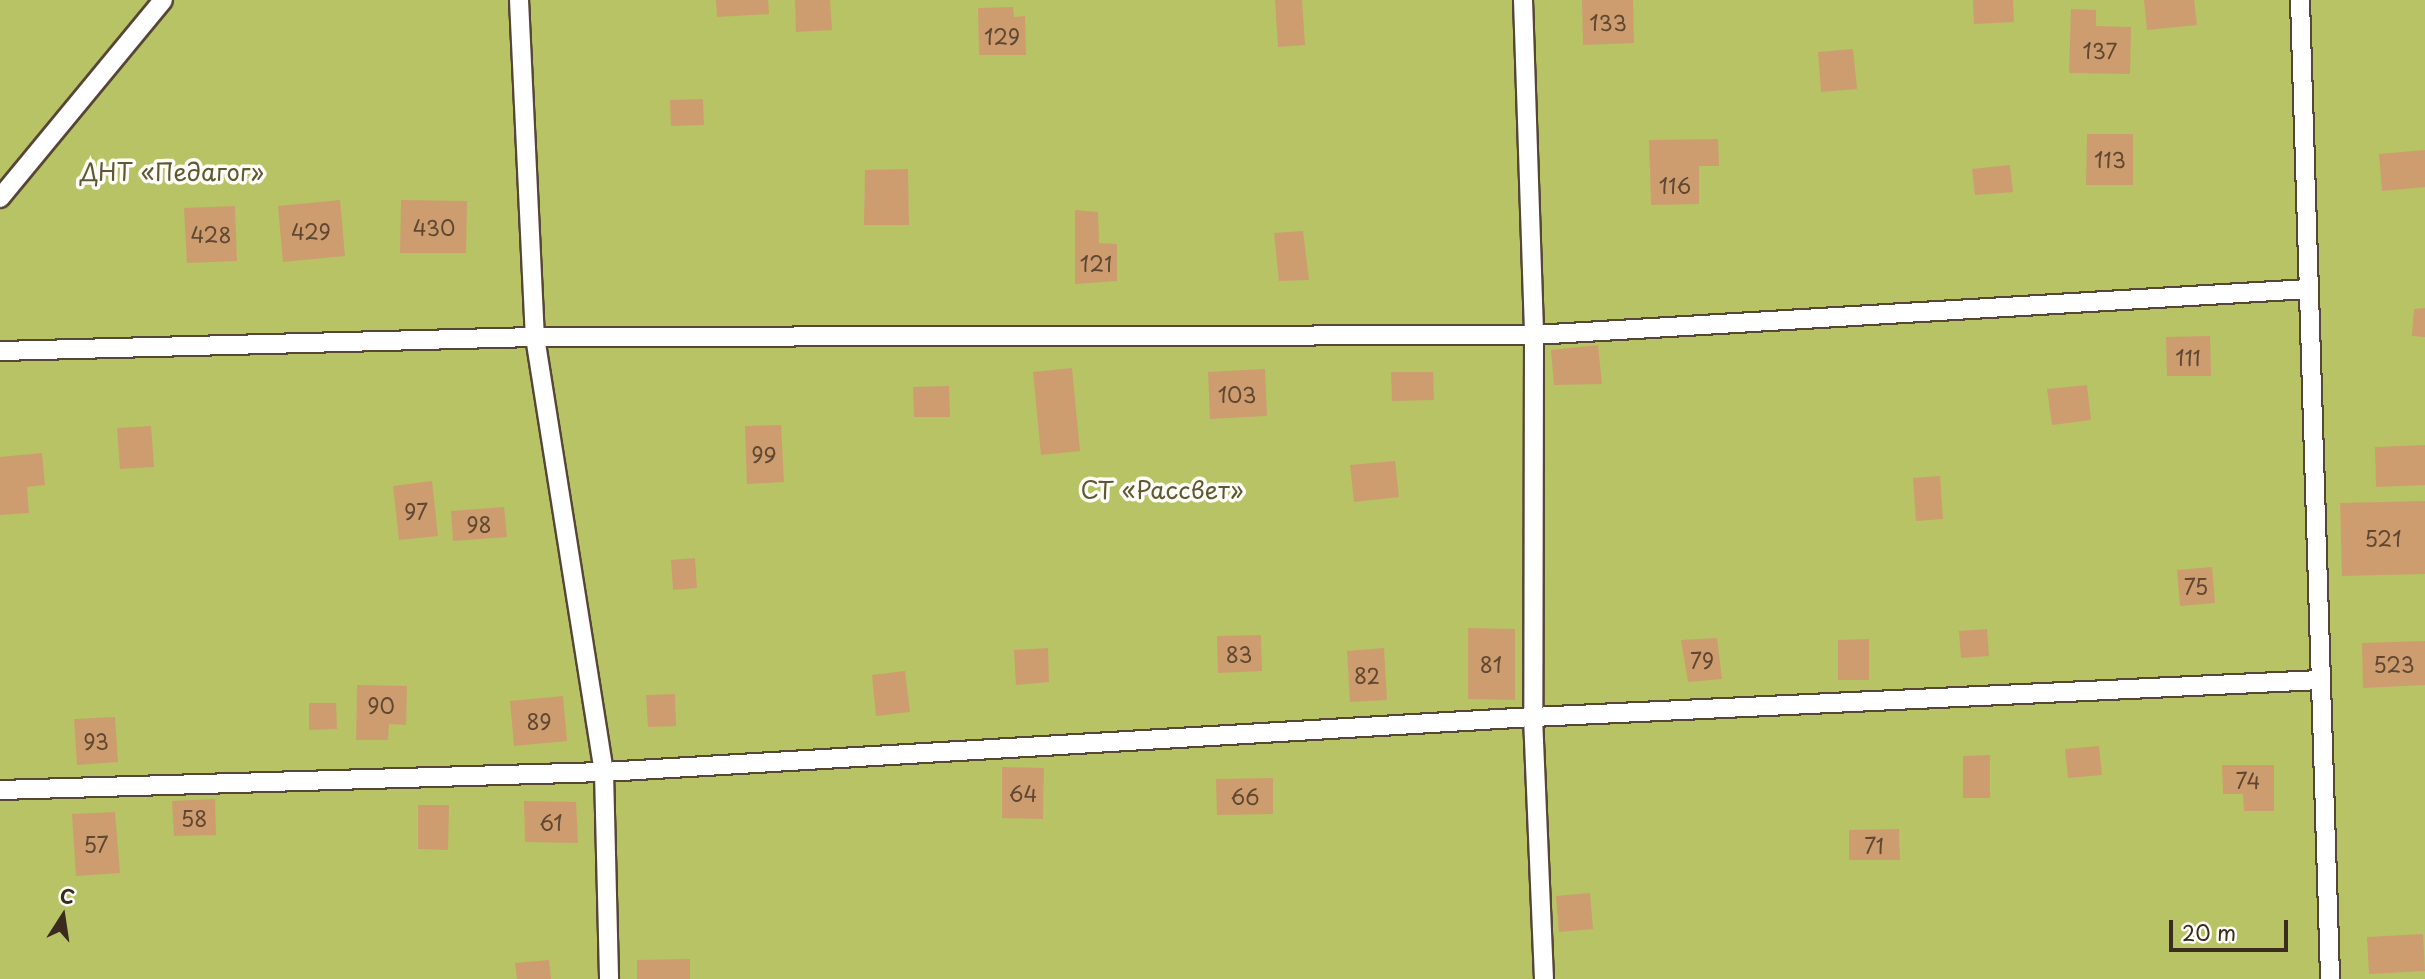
<!DOCTYPE html>
<meta charset="utf-8">
<style>
body{margin:0}
#map{position:relative;width:2425px;height:979px;overflow:hidden;background:#f5dcc1;font-family:"Playpen Sans",sans-serif}
div>[style]{position:absolute}
[style*='--x']{left:calc(var(--x)*1px);top:calc(var(--y)*1px);width:calc(var(--w)*1px);rotate:calc(var(--a)*1deg)}
.green>*{inset:0;background:#b8c365}
.building>*{inset:0;background:#cd9d70}
.roads{filter:drop-shadow(2px 0 #574536) drop-shadow(-2px 0 #574536) drop-shadow(0 2px #574536) drop-shadow(0 -2px #574536)}
.service>*{height:18px;margin:-9px;padding:0 9px;transform-origin:9px;border-radius:9px;background:#fff}
span{translate:-50% -50%;white-space:nowrap;text-align:center;line-height:1.15;-webkit-text-stroke:7px #fdfcf7;paint-order:stroke}
.number-label{font-size:21px;color:#604732}
.number-label span{-webkit-text-stroke-width:0}
.park-label{font-size:24px;color:#605833}
.north{position:absolute;left:28px;top:881px;width:70px;height:70px;-webkit-text-stroke:5px #fdfcf7;paint-order:stroke;rotate:12deg;font-size:19px;font-weight:700;line-height:28px;text-align:center;color:#3b2a1e}
.north::after{content:'';display:block;margin:auto;width:24px;height:32px;background:#3b2a1e;clip-path:polygon(50% 0,100% 100%,50% 72%,0 100%)}
.scale{position:absolute;left:2169px;top:920px;width:119px;height:32px;box-sizing:border-box;border:4px solid #3b2a1e;border-top:0;padding-left:9px;font-size:21px;line-height:24px;white-space:nowrap;color:#3b2a1e;-webkit-text-stroke:5px #fdfcf7;paint-order:stroke}
</style>
<div id="map">
<div class="green">
<div style="clip-path:polygon(0 0,2425px 0,2425px 979px,0 979px)"></div>
</div>
<div class="building">
<div style="clip-path:polygon(716px 0,768px 0,769px 14px,717px 17px)"></div>
<div style="clip-path:polygon(795px 0,830px 0,832px 30px,796px 32px)"></div>
<div style="clip-path:polygon(1275px 0,1302px 0,1305px 45px,1278px 47px)"></div>
<div style="clip-path:polygon(1582px 0,1633px 0,1634px 43px,1583px 45px)"></div>
<div style="clip-path:polygon(1973px 0,2013px 0,2014px 22px,1974px 24px)"></div>
<div style="clip-path:polygon(2144px 0,2194px 0,2197px 25px,2147px 30px)"></div>
<div style="clip-path:polygon(1013px 7px,1014px 17px,1025px 16px,1026px 55px,979px 55px,978px 8px)"></div>
<div style="clip-path:polygon(2071px 9px,2096px 10px,2096px 26px,2131px 27px,2130px 74px,2069px 73px)"></div>
<div style="clip-path:polygon(1853px 49px,1857px 89px,1821px 92px,1818px 52px)"></div>
<div style="clip-path:polygon(703px 99px,704px 125px,671px 126px,670px 100px)"></div>
<div style="clip-path:polygon(2087px 134px,2133px 134px,2133px 185px,2086px 185px)"></div>
<div style="clip-path:polygon(1718px 139px,1719px 166px,1699px 166px,1699px 204px,1651px 205px,1649px 140px)"></div>
<div style="clip-path:polygon(2425px 150px,2425px 187px,2382px 191px,2379px 154px)"></div>
<div style="clip-path:polygon(2010px 165px,2013px 192px,1975px 195px,1972px 169px)"></div>
<div style="clip-path:polygon(908px 169px,909px 225px,864px 225px,865px 170px)"></div>
<div style="clip-path:polygon(340px 200px,345px 256px,283px 262px,278px 206px)"></div>
<div style="clip-path:polygon(401px 200px,467px 201px,466px 253px,400px 253px)"></div>
<div style="clip-path:polygon(235px 206px,237px 261px,187px 263px,184px 208px)"></div>
<div style="clip-path:polygon(1075px 210px,1098px 212px,1099px 243px,1117px 244px,1117px 281px,1075px 284px)"></div>
<div style="clip-path:polygon(1303px 231px,1309px 280px,1279px 281px,1274px 233px)"></div>
<div style="clip-path:polygon(2425px 308px,2425px 337px,2412px 336px,2414px 309px)"></div>
<div style="clip-path:polygon(2210px 336px,2211px 376px,2167px 376px,2166px 337px)"></div>
<div style="clip-path:polygon(1598px 345px,1602px 384px,1554px 385px,1551px 350px)"></div>
<div style="clip-path:polygon(1072px 368px,1080px 451px,1041px 455px,1033px 372px)"></div>
<div style="clip-path:polygon(1265px 369px,1267px 416px,1210px 419px,1208px 372px)"></div>
<div style="clip-path:polygon(1391px 372px,1433px 372px,1434px 400px,1392px 401px)"></div>
<div style="clip-path:polygon(2087px 385px,2091px 420px,2052px 425px,2047px 389px)"></div>
<div style="clip-path:polygon(949px 386px,950px 417px,914px 417px,913px 387px)"></div>
<div style="clip-path:polygon(781px 425px,784px 482px,747px 484px,745px 426px)"></div>
<div style="clip-path:polygon(151px 426px,154px 467px,120px 469px,117px 428px)"></div>
<div style="clip-path:polygon(2425px 445px,2425px 485px,2376px 487px,2375px 447px)"></div>
<div style="clip-path:polygon(42px 453px,45px 485px,27px 487px,29px 513px,0 515px,0 457px)"></div>
<div style="clip-path:polygon(1395px 461px,1399px 497px,1354px 502px,1350px 465px)"></div>
<div style="clip-path:polygon(1940px 476px,1943px 519px,1916px 521px,1913px 478px)"></div>
<div style="clip-path:polygon(432px 481px,438px 536px,399px 540px,393px 486px)"></div>
<div style="clip-path:polygon(2425px 501px,2425px 574px,2342px 576px,2340px 503px)"></div>
<div style="clip-path:polygon(504px 507px,507px 537px,453px 541px,451px 511px)"></div>
<div style="clip-path:polygon(695px 558px,697px 588px,673px 590px,671px 560px)"></div>
<div style="clip-path:polygon(2212px 567px,2215px 603px,2180px 606px,2177px 570px)"></div>
<div style="clip-path:polygon(1468px 628px,1515px 629px,1515px 700px,1468px 699px)"></div>
<div style="clip-path:polygon(1987px 629px,1989px 656px,1961px 658px,1959px 631px)"></div>
<div style="clip-path:polygon(1261px 635px,1262px 671px,1218px 673px,1217px 636px)"></div>
<div style="clip-path:polygon(1717px 638px,1722px 679px,1688px 682px,1681px 640px)"></div>
<div style="clip-path:polygon(1869px 639px,1869px 680px,1838px 680px,1838px 640px)"></div>
<div style="clip-path:polygon(2425px 641px,2425px 685px,2363px 688px,2362px 643px)"></div>
<div style="clip-path:polygon(1048px 648px,1049px 682px,1016px 685px,1014px 650px)"></div>
<div style="clip-path:polygon(1384px 648px,1387px 700px,1350px 702px,1347px 651px)"></div>
<div style="clip-path:polygon(905px 671px,910px 712px,876px 716px,872px 675px)"></div>
<div style="clip-path:polygon(357px 685px,407px 686px,406px 725px,389px 724px,388px 740px,356px 740px)"></div>
<div style="clip-path:polygon(675px 694px,676px 726px,648px 727px,646px 695px)"></div>
<div style="clip-path:polygon(563px 696px,567px 741px,514px 746px,510px 701px)"></div>
<div style="clip-path:polygon(309px 703px,336px 703px,337px 729px,309px 730px)"></div>
<div style="clip-path:polygon(115px 717px,118px 762px,77px 765px,74px 719px)"></div>
<div style="clip-path:polygon(2099px 746px,2102px 775px,2068px 778px,2065px 749px)"></div>
<div style="clip-path:polygon(1990px 755px,1990px 798px,1963px 798px,1963px 756px)"></div>
<div style="clip-path:polygon(2222px 765px,2274px 765px,2274px 811px,2244px 811px,2243px 794px,2223px 794px)"></div>
<div style="clip-path:polygon(1002px 767px,1044px 768px,1043px 819px,1002px 818px)"></div>
<div style="clip-path:polygon(1273px 778px,1273px 814px,1217px 815px,1216px 779px)"></div>
<div style="clip-path:polygon(215px 799px,216px 835px,174px 836px,172px 801px)"></div>
<div style="clip-path:polygon(524px 801px,576px 802px,578px 843px,525px 842px)"></div>
<div style="clip-path:polygon(418px 805px,449px 805px,448px 850px,418px 849px)"></div>
<div style="clip-path:polygon(115px 812px,120px 873px,76px 876px,72px 814px)"></div>
<div style="clip-path:polygon(1899px 829px,1900px 860px,1849px 860px,1849px 830px)"></div>
<div style="clip-path:polygon(1590px 893px,1593px 929px,1559px 932px,1556px 896px)"></div>
<div style="clip-path:polygon(2423px 934px,2425px 971px,2369px 974px,2367px 937px)"></div>
<div style="clip-path:polygon(690px 959px,690px 979px,637px 979px,637px 960px)"></div>
<div style="clip-path:polygon(549px 960px,551px 979px,517px 979px,515px 963px)"></div>
</div>
<div class="roads">
<div class="service">
<div style="--x:519;--y:0;--w:337;--a:87.3"></div>
<div style="--x:535;--y:337;--w:440;--a:81"></div>
<div style="--x:604;--y:772;--w:207;--a:88.6"></div>
<div style="--x:1523;--y:0;--w:335;--a:88.1"></div>
<div style="--x:1534;--y:335;--w:382;--a:90.1"></div>
<div style="--x:1533;--y:717;--w:262;--a:87.6"></div>
<div style="--x:2300;--y:0;--w:979;--a:88.24"></div>
<div style="--x:0;--y:198;--w:256;--a:-50.5"></div>
<div style="--x:0;--y:351;--w:535;--a:-1.5"></div>
<div style="--x:535;--y:337;--w:999;--a:-0.11"></div>
<div style="--x:1534;--y:335;--w:776;--a:-3.4"></div>
<div style="--x:0;--y:790;--w:604;--a:-1.71"></div>
<div style="--x:604;--y:772;--w:931;--a:-3.39"></div>
<div style="--x:1533;--y:717;--w:789;--a:-2.69"></div>
</div>
</div>
<div class="number-label">
<span style="left:1608px;top:22px">133</span>
<span style="left:1002px;top:36px">129</span>
<span style="left:2100px;top:50px">137</span>
<span style="left:2110px;top:159px">113</span>
<span style="left:1675px;top:185px">116</span>
<span style="left:434px;top:227px">430</span>
<span style="left:311px;top:231px">429</span>
<span style="left:211px;top:234px">428</span>
<span style="left:1096px;top:263px">121</span>
<span style="left:2188px;top:357px">111</span>
<span style="left:1237px;top:394px">103</span>
<span style="left:764px;top:454px">99</span>
<span style="left:416px;top:511px">97</span>
<span style="left:479px;top:524px">98</span>
<span style="left:2383px;top:538px">521</span>
<span style="left:2196px;top:586px">75</span>
<span style="left:1239px;top:654px">83</span>
<span style="left:1702px;top:660px">79</span>
<span style="left:1491px;top:664px">81</span>
<span style="left:2394px;top:664px">523</span>
<span style="left:1367px;top:675px">82</span>
<span style="left:381px;top:705px">90</span>
<span style="left:539px;top:721px">89</span>
<span style="left:96px;top:741px">93</span>
<span style="left:2248px;top:780px">74</span>
<span style="left:1023px;top:793px">64</span>
<span style="left:1245px;top:796px">66</span>
<span style="left:194px;top:818px">58</span>
<span style="left:551px;top:822px">61</span>
<span style="left:96px;top:844px">57</span>
<span style="left:1874px;top:845px">71</span>
</div>
<div class="park-label">
<span style="left:172px;top:172px">ДНТ «Педагог»</span>
<span style="left:1162px;top:490px">СТ «Рассвет»</span>
</div>
<div class="north">С</div>
<div class="scale">20 m</div>
</div>
